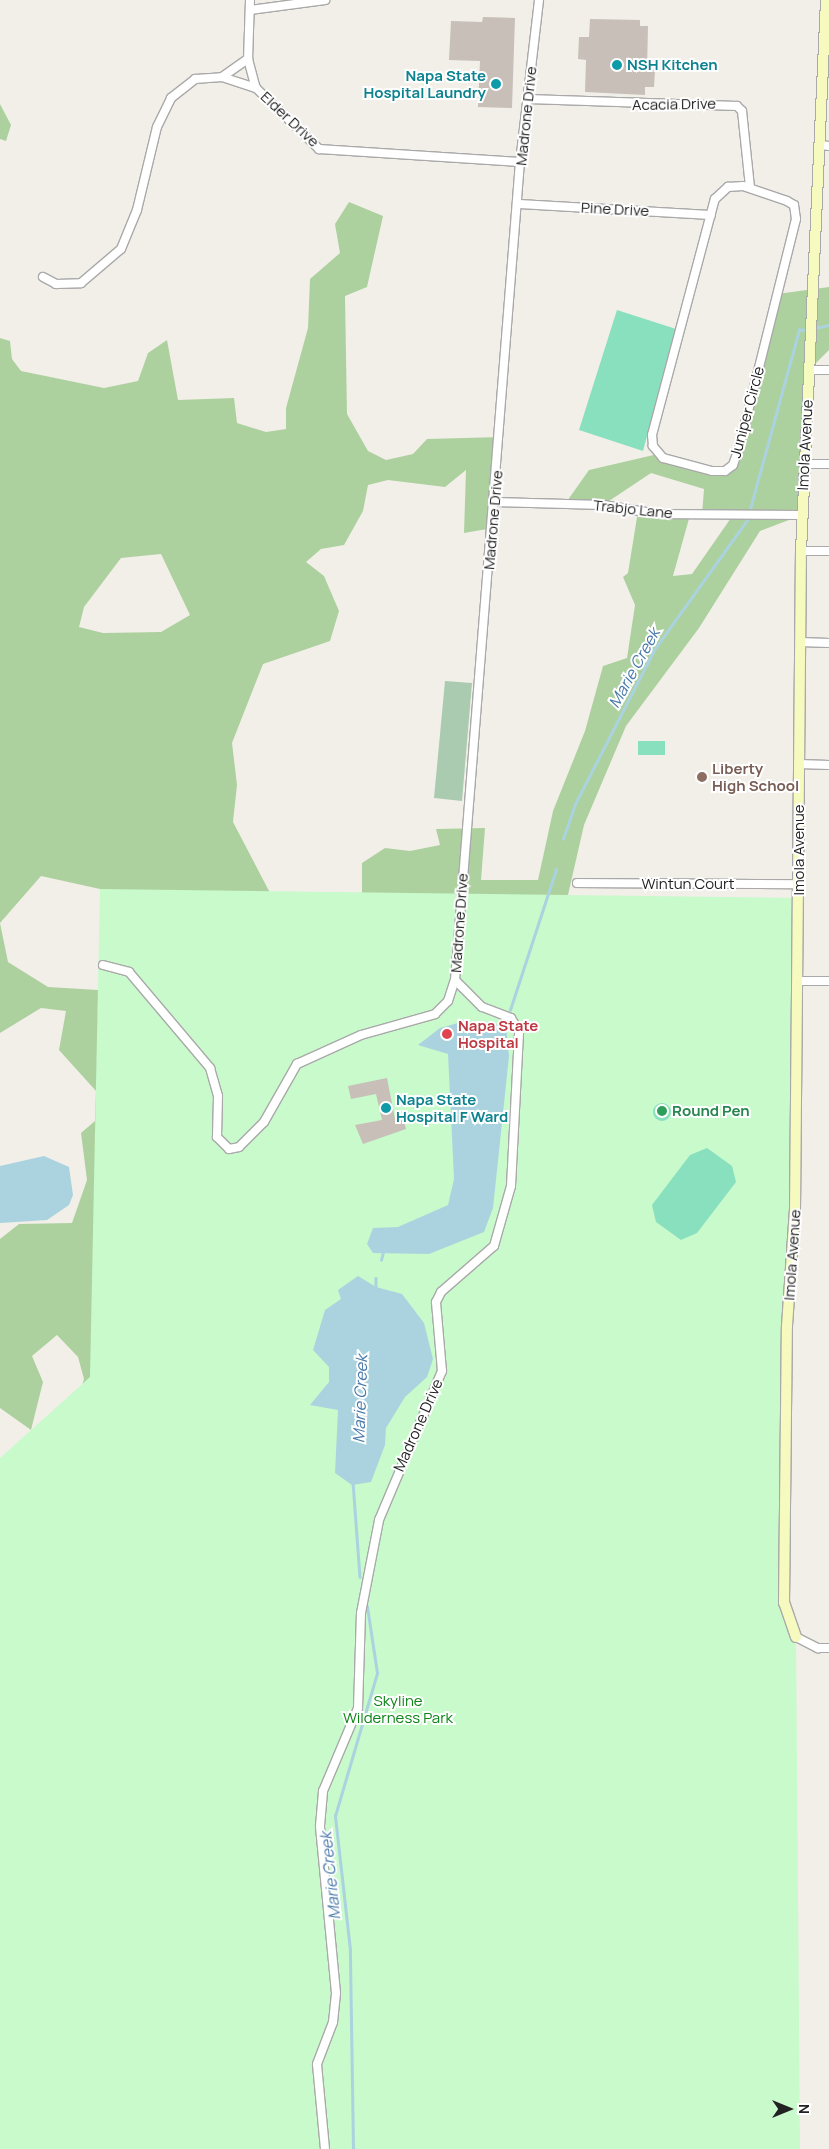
<!DOCTYPE html>
<style>
body{margin:0}
#map{position:relative;width:829px;height:2149px;overflow:hidden;background:#f2efe9;font-family:Manrope,sans-serif}
div>[style]{position:absolute}
[style*='--x']{left:calc(var(--x)*1px);top:calc(var(--y)*1px);width:calc(var(--w)*1px);rotate:calc(var(--a)*1deg)}
.forest>*{inset:0;background:#add19e}
.cemetery>*{inset:0;background:#aacbaf}
.park>*{inset:0;background:#c8facc}
.pitch>*{inset:0;background:#88e0be}
.round{border-radius:50%}
.water>*{inset:0;background:#aad3df}
.stream>*{height:2.5px;margin:-1.25px;padding:0 1.25px;transform-origin:1.25px;border-radius:1.25px;background:#aad3df}
.building>*{inset:0;background:#c7bfb8}
.roads{filter:drop-shadow(1px 0 #a9a9a9) drop-shadow(-1px 0 #a9a9a9) drop-shadow(0 1px #a9a9a9) drop-shadow(0 -1px #a9a9a9)}
.street>*{height:8px;margin:-4px;padding:0 4px;transform-origin:4px;border-radius:4px;background:#fff}
.secondary>*{height:10px;margin:-5px;padding:0 5px;transform-origin:5px;border-radius:5px;background:#f7fabf}
.dots>*{width:14px;height:14px;translate:-50% -50%;box-sizing:border-box;border:2px solid #fff;border-radius:50%}
span{translate:-50% -50%;white-space:nowrap;text-align:center;line-height:1.15;-webkit-text-stroke:4px #fff;paint-order:stroke}
.culture-label{font-size:15px;color:#0d838f;font-weight:700}
.left{translate:0 -50%;text-align:left}
.right{translate:-100% -50%;text-align:right}
.street-label{font-size:15px;color:#222}
.education-label{font-size:15px;color:#785e54;font-weight:700}
.health-label{font-size:15px;color:#be3a42;font-weight:700}
.leisure-label{font-size:15px;color:#27864d;font-weight:700}
.park-label{font-size:15px;color:#0c8416}
.water-label{font-size:16px;color:#4a7aab;font-style:italic}
.north{position:absolute;left:764px;top:2084px;width:50px;height:50px;-webkit-text-stroke:4px #fff;paint-order:stroke;rotate:90deg;font-size:14px;font-weight:700;line-height:20px;text-align:center;color:#222}
.north::after{content:'';display:block;margin:auto;width:18px;height:22px;background:#222;clip-path:polygon(50% 0,100% 100%,50% 72%,0 100%)}
</style>
<div id="map">
<div class="forest">
<div style="clip-path:polygon(0 104px,11px 125px,6px 141px,0 139px)"></div>
<div style="clip-path:polygon(evenodd,349px 202px,383px 216px,367px 287px,345px 296px,347px 414px,368px 451px,386px 460px,413px 454px,427px 439px,501px 437px,493px 528px,464px 533px,466px 470px,445px 487px,388px 480px,368px 485px,363px 511px,344px 545px,321px 549px,306px 562px,324px 576px,339px 611px,330px 641px,263px 664px,232px 743px,237px 785px,233px 822px,280px 912px,353px 915px,362px 892px,362px 863px,385px 848px,410px 851px,440px 845px,436px 829px,485px 828px,481px 880px,538px 880px,553px 811px,585px 731px,603px 666px,627px 658px,635px 605px,623px 577px,628px 573px,638px 511px,690px 515px,673px 576px,692px 574px,733px 515px,702px 515px,704px 489px,651px 473px,603px 505px,565px 504px,589px 470px,658px 454px,712px 471px,733px 465px,777px 294px,829px 287px,829px 350px,809px 370px,802px 515px,760px 531px,699px 628px,626px 726px,584px 825px,568px 895px,594px 920px,0 2149px,0 1657px,84px 1379px,78px 1357px,57px 1335px,32px 1356px,43px 1382px,31px 1430px,0 1408px,0 1239px,19px 1224px,72px 1223px,87px 1180px,81px 1133px,95px 1121px,96px 1091px,59px 1050px,66px 1011px,41px 1008px,0 1033px,0 338px,10px 341px,12px 359px,21px 371px,104px 388px,138px 381px,148px 353px,167px 340px,178px 400px,234px 398px,237px 423px,266px 432px,286px 429px,286px 408px,308px 328px,310px 279px,340px 253px,335px 224px,349px 202px,161px 554px,190px 615px,161px 632px,103px 633px,79px 627px,84px 607px,121px 558px,161px 554px,349px 202px,41px 876px,100px 889px,104px 913px,146px 1003px,98px 990px,48px 987px,8px 962px,0 923px,41px 876px)"></div>
</div>
<div class="cemetery">
<div style="clip-path:polygon(445px 681px,472px 683px,462px 801px,434px 798px)"></div>
</div>
<div class="park">
<div style="clip-path:polygon(100px 889px,798px 898px,784px 1603px,796px 1637px,800px 2149px,0 2149px,0 1458px,90px 1377px)"></div>
</div>
<div class="pitch">
<div style="clip-path:polygon(617px 310px,676px 329px,643px 451px,579px 430px)"></div>
<div style="clip-path:polygon(638px 741px,665px 741px,665px 755px,638px 755px)"></div>
<div class="round" style="left:653px;top:1103px;width:18px;height:18px"></div>
<div style="clip-path:polygon(707px 1148px,732px 1166px,736px 1182px,697px 1233px,681px 1240px,656px 1222px,652px 1205px,690px 1155px)"></div>
</div>
<div class="water">
<div style="clip-path:polygon(465px 1021px,506px 1025px,509px 1056px,493px 1208px,484px 1232px,429px 1254px,373px 1253px,367px 1244px,373px 1228px,398px 1227px,448px 1205px,454px 1179px,448px 1054px,418px 1045px,440px 1028px)"></div>
<div style="clip-path:polygon(44px 1156px,69px 1167px,73px 1195px,69px 1205px,47px 1220px,0 1223px,0 1166px)"></div>
<div style="clip-path:polygon(358px 1276px,376px 1287px,402px 1294px,424px 1323px,433px 1359px,427px 1377px,405px 1397px,386px 1428px,385px 1445px,371px 1482px,352px 1485px,335px 1473px,338px 1410px,310px 1405px,329px 1382px,329px 1367px,313px 1350px,325px 1310px,341px 1299px,338px 1290px)"></div>
</div>
<div class="stream">
<div style="--x:815;--y:328;--w:14;--a:-12"></div>
<div style="--x:750;--y:509;--w:186;--a:-74.7"></div>
<div style="--x:799;--y:330;--w:10;--a:-6"></div>
<div style="--x:563;--y:839;--w:37;--a:-71"></div>
<div style="--x:575;--y:804;--w:173;--a:-62.8"></div>
<div style="--x:654;--y:650;--w:160;--a:-54.4"></div>
<div style="--x:510;--y:1010;--w:148;--a:-71.9"></div>
<div style="--x:381;--y:1260;--w:8;--a:-76"></div>
<div style="--x:376;--y:1278;--w:12;--a:90"></div>
<div style="--x:353;--y:1482;--w:95;--a:85.8"></div>
<div style="--x:353;--y:2149;--w:199;--a:-90.9"></div>
<div style="--x:350;--y:1950;--w:135;--a:-96.4"></div>
<div style="--x:335;--y:1816;--w:149;--a:-73.6"></div>
<div style="--x:377;--y:1673;--w:67;--a:-98.6"></div>
</div>
<div class="building">
<div style="clip-path:polygon(483px 17px,515px 18px,512px 108px,478px 107px,480px 61px,449px 60px,451px 21px,482px 22px)"></div>
<div style="clip-path:polygon(590px 19px,640px 20px,640px 26px,648px 26px,647px 70px,655px 70px,654px 87px,645px 87px,645px 95px,585px 92px,586px 60px,578px 59px,579px 37px,589px 37px)"></div>
<div style="clip-path:polygon(387px 1078px,395px 1119px,403px 1117px,406px 1129px,363px 1144px,355px 1125px,382px 1120px,376px 1094px,351px 1099px,348px 1086px)"></div>
</div>
<div class="roads">
<div class="street">
<div style="--x:250;--y:0;--w:59;--a:91.9"></div>
<div style="--x:248;--y:59;--w:30;--a:75"></div>
<div style="--x:250;--y:10;--w:76;--a:-7.6"></div>
<div style="--x:222;--y:77;--w:32;--a:-35"></div>
<div style="--x:528;--y:99;--w:209;--a:1.9"></div>
<div style="--x:737;--y:106;--w:7;--a:45"></div>
<div style="--x:742;--y:111;--w:76;--a:84"></div>
<div style="--x:820;--y:145;--w:9;--a:6"></div>
<div style="--x:728;--y:187;--w:15;--a:-4"></div>
<div style="--x:743;--y:186;--w:46;--a:18.8"></div>
<div style="--x:787;--y:201;--w:8;--a:30"></div>
<div style="--x:794;--y:205;--w:14;--a:82"></div>
<div style="--x:796;--y:219;--w:239;--a:104"></div>
<div style="--x:738;--y:451;--w:15;--a:110"></div>
<div style="--x:733;--y:465;--w:10;--a:143"></div>
<div style="--x:725;--y:471;--w:13;--a:180"></div>
<div style="--x:712;--y:471;--w:51;--a:-165.1"></div>
<div style="--x:663;--y:458;--w:16;--a:-130"></div>
<div style="--x:653;--y:446;--w:11;--a:-95"></div>
<div style="--x:652;--y:435;--w:244;--a:-75.1"></div>
<div style="--x:715;--y:199;--w:18;--a:-43"></div>
<div style="--x:519;--y:204;--w:192;--a:3.3"></div>
<div style="--x:43;--y:277;--w:15;--a:28"></div>
<div style="--x:56;--y:284;--w:25;--a:-2"></div>
<div style="--x:81;--y:283;--w:52;--a:-40.4"></div>
<div style="--x:121;--y:249;--w:42;--a:-67.7"></div>
<div style="--x:137;--y:210;--w:85;--a:-76.5"></div>
<div style="--x:157;--y:127;--w:32;--a:-64"></div>
<div style="--x:171;--y:98;--w:31;--a:-38"></div>
<div style="--x:195;--y:79;--w:27;--a:-4"></div>
<div style="--x:222;--y:77;--w:36;--a:18"></div>
<div style="--x:256;--y:88;--w:88;--a:44.1"></div>
<div style="--x:319;--y:149;--w:201;--a:3.7"></div>
<div style="--x:809;--y:370;--w:20;--a:0"></div>
<div style="--x:803;--y:464;--w:26;--a:0"></div>
<div style="--x:495;--y:502;--w:108;--a:1.6"></div>
<div style="--x:603;--y:505;--w:56;--a:9.3"></div>
<div style="--x:658;--y:514;--w:144;--a:0.4"></div>
<div style="--x:801;--y:551;--w:28;--a:0"></div>
<div style="--x:800;--y:642;--w:29;--a:2"></div>
<div style="--x:799;--y:764;--w:30;--a:2"></div>
<div style="--x:577;--y:883;--w:222;--a:0.3"></div>
<div style="--x:103;--y:965;--w:27;--a:15"></div>
<div style="--x:129;--y:972;--w:126;--a:49.8"></div>
<div style="--x:210;--y:1068;--w:29;--a:74"></div>
<div style="--x:218;--y:1096;--w:41;--a:91.4"></div>
<div style="--x:217;--y:1137;--w:17;--a:45"></div>
<div style="--x:229;--y:1149;--w:10;--a:-11"></div>
<div style="--x:239;--y:1147;--w:35;--a:-45"></div>
<div style="--x:264;--y:1122;--w:67;--a:-60.4"></div>
<div style="--x:297;--y:1064;--w:70;--a:-24.4"></div>
<div style="--x:361;--y:1035;--w:77;--a:-15.8"></div>
<div style="--x:435;--y:1014;--w:18;--a:-45"></div>
<div style="--x:448;--y:1001;--w:22;--a:-72"></div>
<div style="--x:798;--y:981;--w:31;--a:0"></div>
<div style="--x:796;--y:1637;--w:25;--a:27"></div>
<div style="--x:818;--y:1648;--w:11;--a:0"></div>
<div style="--x:325;--y:2149;--w:85;--a:-95.4"></div>
<div style="--x:317;--y:2064;--w:45;--a:-69.1"></div>
<div style="--x:333;--y:2022;--w:29;--a:-84"></div>
<div style="--x:336;--y:1993;--w:168;--a:-95.5"></div>
<div style="--x:320;--y:1826;--w:35;--a:-85"></div>
<div style="--x:323;--y:1791;--w:90;--a:-67.1"></div>
<div style="--x:358;--y:1708;--w:95;--a:-88.2"></div>
<div style="--x:361;--y:1613;--w:95;--a:-79"></div>
<div style="--x:379;--y:1520;--w:162;--a:-67.1"></div>
<div style="--x:442;--y:1371;--w:69;--a:-95"></div>
<div style="--x:436;--y:1302;--w:11;--a:-63"></div>
<div style="--x:441;--y:1292;--w:70;--a:-41"></div>
<div style="--x:494;--y:1246;--w:62;--a:-74.2"></div>
<div style="--x:511;--y:1186;--w:155;--a:-87"></div>
<div style="--x:519;--y:1031;--w:15;--a:-122"></div>
<div style="--x:511;--y:1018;--w:31;--a:-159"></div>
<div style="--x:482;--y:1007;--w:38;--a:-135"></div>
<div style="--x:455;--y:980;--w:821;--a:-85.46"></div>
<div style="--x:520;--y:162;--w:163;--a:-83.3"></div>
</div>
<div class="secondary">
<div style="--x:796;--y:1637;--w:36;--a:-109"></div>
<div style="--x:784;--y:1603;--w:277;--a:-89.4"></div>
<div style="--x:787;--y:1326;--w:116;--a:-86.1"></div>
<div style="--x:795;--y:1210;--w:659;--a:-89.48"></div>
<div style="--x:801;--y:551;--w:552;--a:-87.4"></div>
</div>
</div>
<div class="dots">
<div style="left:617px;top:65px;background:#0f9aa8"></div>
<div style="left:496px;top:84px;background:#0f9aa8"></div>
<div style="left:702px;top:777px;background:#8d6e63"></div>
<div style="left:447px;top:1034px;background:#e0444e"></div>
<div style="left:386px;top:1108px;background:#0f9aa8"></div>
<div style="left:662px;top:1111px;background:#2e9e5b"></div>
</div>
<div class="culture-label">
<span class="left" style="left:627px;top:65px">NSH Kitchen</span>
<span class="right" style="left:486px;top:84px">Napa State<br>Hospital Laundry</span>
<span class="left" style="left:396px;top:1108px">Napa State<br>Hospital F Ward</span>
</div>
<div class="street-label">
<span style="left:674px;top:104px;rotate:-1deg">Acacia Drive</span>
<span style="left:526px;top:116px;rotate:-84deg">Madrone Drive</span>
<span style="left:290px;top:119px;rotate:43deg">Elder Drive</span>
<span style="left:615px;top:209px;rotate:3deg">Pine Drive</span>
<span style="left:747px;top:412px;rotate:-75deg">Juniper Circle</span>
<span style="left:805px;top:445px;rotate:-87deg">Imola Avenue</span>
<span style="left:633px;top:509px;rotate:6deg">Trabjo Lane</span>
<span style="left:493px;top:520px;rotate:-85deg">Madrone Drive</span>
<span style="left:799px;top:850px;rotate:-90deg">Imola Avenue</span>
<span style="left:688px;top:884px">Wintun Court</span>
<span style="left:459px;top:923px;rotate:-86deg">Madrone Drive</span>
<span style="left:792px;top:1255px;rotate:-86deg">Imola Avenue</span>
<span style="left:418px;top:1425px;rotate:-66deg">Madrone Drive</span>
</div>
<div class="education-label">
<span class="left" style="left:712px;top:777px">Liberty<br>High School</span>
</div>
<div class="health-label">
<span class="left" style="left:458px;top:1034px">Napa State<br>Hospital</span>
</div>
<div class="leisure-label">
<span class="left" style="left:672px;top:1111px">Round Pen</span>
</div>
<div class="park-label">
<span style="left:398px;top:1709px">Skyline<br>Wilderness Park</span>
</div>
<div class="water-label">
<span style="left:634px;top:668px;rotate:-61deg">Marie Creek</span>
<span style="left:360px;top:1399px;rotate:-88deg">Marie Creek</span>
<span style="left:330px;top:1876px;rotate:-96deg">Marie Creek</span>
</div>
<div class="north">N</div>
</div>
